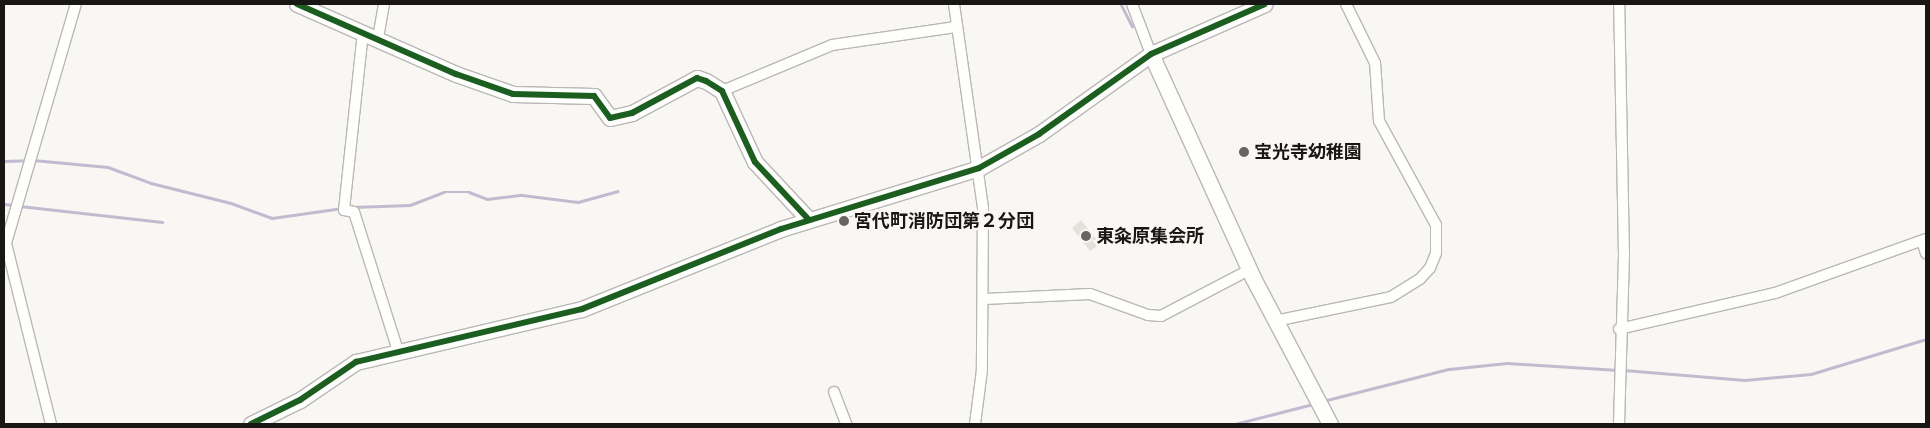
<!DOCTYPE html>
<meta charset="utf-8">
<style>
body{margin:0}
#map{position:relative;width:1930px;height:428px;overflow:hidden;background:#f9f7f4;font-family:Helvetica,"Noto Sans JP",sans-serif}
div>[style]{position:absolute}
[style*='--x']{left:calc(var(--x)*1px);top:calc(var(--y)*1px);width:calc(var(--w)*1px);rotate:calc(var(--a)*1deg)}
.stream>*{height:2.5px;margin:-1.25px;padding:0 1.25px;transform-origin:1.25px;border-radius:1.25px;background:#c2bbd0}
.building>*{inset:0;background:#e5e0da}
.roads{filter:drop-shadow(1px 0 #bab8b6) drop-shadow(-1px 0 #bab8b6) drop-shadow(0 1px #bab8b6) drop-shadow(0 -1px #bab8b6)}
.street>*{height:10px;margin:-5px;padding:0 5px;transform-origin:5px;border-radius:5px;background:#fefefd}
.secondary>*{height:15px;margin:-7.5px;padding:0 7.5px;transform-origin:7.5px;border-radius:7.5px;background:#fefefd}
.cycleway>*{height:6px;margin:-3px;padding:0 3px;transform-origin:3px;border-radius:3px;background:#1b5e20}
.dots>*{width:14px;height:14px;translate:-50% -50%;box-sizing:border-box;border:2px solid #faf7f3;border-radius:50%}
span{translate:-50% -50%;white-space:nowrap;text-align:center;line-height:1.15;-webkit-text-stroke:5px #faf7f3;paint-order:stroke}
.poi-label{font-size:18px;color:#181715;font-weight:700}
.left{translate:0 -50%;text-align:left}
.frame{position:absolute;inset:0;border:5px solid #181715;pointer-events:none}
</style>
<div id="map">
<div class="stream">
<div style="--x:1121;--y:4;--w:25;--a:63"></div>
<div style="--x:33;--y:160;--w:75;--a:5.3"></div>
<div style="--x:108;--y:167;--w:46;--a:20.4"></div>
<div style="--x:151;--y:183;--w:82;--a:14"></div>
<div style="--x:231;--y:203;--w:44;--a:20.1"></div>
<div style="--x:272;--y:218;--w:71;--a:-8.1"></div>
<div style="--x:4;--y:161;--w:23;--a:-2"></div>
<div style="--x:4;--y:204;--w:10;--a:6"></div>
<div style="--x:20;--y:206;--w:143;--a:6.4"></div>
<div style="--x:353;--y:207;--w:57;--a:-2"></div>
<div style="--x:410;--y:205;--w:36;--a:-21"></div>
<div style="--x:444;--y:192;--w:25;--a:0"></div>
<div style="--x:469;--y:192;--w:19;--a:21"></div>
<div style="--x:487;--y:199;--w:35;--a:-7"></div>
<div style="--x:522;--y:195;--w:56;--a:7.1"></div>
<div style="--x:578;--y:202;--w:41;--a:-15.4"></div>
<div style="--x:1624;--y:370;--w:121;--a:4.7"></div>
<div style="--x:1745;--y:380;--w:66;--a:-5.2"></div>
<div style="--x:1811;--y:374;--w:120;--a:-16.9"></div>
<div style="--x:1323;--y:401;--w:130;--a:-14.3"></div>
<div style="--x:1449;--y:369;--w:58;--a:-5.9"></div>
<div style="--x:1507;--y:363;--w:111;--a:3.6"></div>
<div style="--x:1235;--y:424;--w:81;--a:-14.4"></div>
</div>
<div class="building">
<div style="clip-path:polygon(1081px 220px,1100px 244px,1090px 251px,1072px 228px)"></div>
</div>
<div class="roads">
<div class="street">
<div style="--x:954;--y:4;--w:206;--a:81.9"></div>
<div style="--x:983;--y:208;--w:162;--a:90.4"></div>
<div style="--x:982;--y:370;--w:54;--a:97.4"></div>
<div style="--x:1132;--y:4;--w:53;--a:69.2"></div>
<div style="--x:363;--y:32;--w:179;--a:96.1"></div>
<div style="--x:344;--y:210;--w:10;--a:11"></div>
<div style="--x:354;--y:212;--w:146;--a:72.4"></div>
<div style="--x:378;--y:38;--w:35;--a:-80"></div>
<div style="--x:722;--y:91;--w:119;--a:-22.7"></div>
<div style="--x:832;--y:45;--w:125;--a:-8.3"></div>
<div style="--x:1922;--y:241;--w:13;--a:72"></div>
<div style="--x:984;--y:299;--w:106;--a:-2.7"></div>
<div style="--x:1090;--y:294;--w:62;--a:19.9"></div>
<div style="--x:1148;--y:315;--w:13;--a:4"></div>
<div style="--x:1161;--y:316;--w:99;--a:-27.6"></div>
<div style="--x:1275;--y:321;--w:118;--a:-11.7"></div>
<div style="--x:1391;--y:297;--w:34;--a:-32"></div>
<div style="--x:1420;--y:279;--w:15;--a:-48"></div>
<div style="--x:1430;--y:268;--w:16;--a:-68"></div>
<div style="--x:1436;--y:253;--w:28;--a:-90"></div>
<div style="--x:1436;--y:225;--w:119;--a:-118.7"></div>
<div style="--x:1379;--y:121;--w:58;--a:-93.9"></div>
<div style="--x:1375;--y:63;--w:66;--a:-116.2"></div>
<div style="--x:1619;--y:329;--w:160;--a:-13"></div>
<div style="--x:1775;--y:293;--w:160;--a:-19.7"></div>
<div style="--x:834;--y:392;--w:34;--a:69"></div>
<div style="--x:51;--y:424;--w:187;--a:-104"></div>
<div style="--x:6;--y:243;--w:249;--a:-73.7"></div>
<div style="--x:1619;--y:424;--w:169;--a:-88.3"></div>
<div style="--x:1624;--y:255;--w:251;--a:-91.1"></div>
</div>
<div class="secondary">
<div style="--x:297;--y:4;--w:174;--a:23.8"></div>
<div style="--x:456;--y:74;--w:60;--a:19.3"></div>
<div style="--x:513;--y:94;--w:81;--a:1.4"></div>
<div style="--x:594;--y:96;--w:27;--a:54"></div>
<div style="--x:610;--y:118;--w:23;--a:-13"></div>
<div style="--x:632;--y:113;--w:74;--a:-28.3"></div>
<div style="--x:697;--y:78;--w:9;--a:18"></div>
<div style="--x:706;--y:81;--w:19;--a:32"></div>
<div style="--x:722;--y:91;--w:78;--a:65.1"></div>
<div style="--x:755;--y:162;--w:79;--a:47"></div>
<div style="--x:1151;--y:54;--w:246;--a:65.5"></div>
<div style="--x:1253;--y:278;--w:165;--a:62.2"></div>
<div style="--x:251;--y:424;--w:55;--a:-26.1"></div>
<div style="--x:300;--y:400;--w:68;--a:-34.2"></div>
<div style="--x:356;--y:362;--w:232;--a:-13.2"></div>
<div style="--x:582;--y:309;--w:214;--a:-21.9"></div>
<div style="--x:781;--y:229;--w:207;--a:-17.1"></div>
<div style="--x:979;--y:168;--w:69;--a:-29.5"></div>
<div style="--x:1039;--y:134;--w:138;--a:-35.5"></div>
<div style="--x:1151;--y:54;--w:124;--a:-23.7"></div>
</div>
</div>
<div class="cycleway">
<div style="--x:297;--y:4;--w:174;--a:23.8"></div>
<div style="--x:456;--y:74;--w:60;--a:19.3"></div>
<div style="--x:513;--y:94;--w:81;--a:1.4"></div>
<div style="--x:594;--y:96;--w:27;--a:54"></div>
<div style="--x:610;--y:118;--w:23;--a:-13"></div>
<div style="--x:632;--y:113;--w:74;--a:-28.3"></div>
<div style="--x:697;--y:78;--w:9;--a:18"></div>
<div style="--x:706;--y:81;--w:19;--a:32"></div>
<div style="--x:722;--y:91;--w:78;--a:65.1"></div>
<div style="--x:755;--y:162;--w:79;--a:47"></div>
<div style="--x:251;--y:424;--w:55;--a:-26.1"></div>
<div style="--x:300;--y:400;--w:68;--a:-34.2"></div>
<div style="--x:356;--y:362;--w:232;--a:-13.2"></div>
<div style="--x:582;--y:309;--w:214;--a:-21.9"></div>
<div style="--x:781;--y:229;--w:207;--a:-17.1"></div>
<div style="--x:979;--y:168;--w:69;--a:-29.5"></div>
<div style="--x:1039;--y:134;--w:138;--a:-35.5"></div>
<div style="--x:1151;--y:54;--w:124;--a:-23.7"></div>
</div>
<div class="dots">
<div style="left:1244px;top:152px;background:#676563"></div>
<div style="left:844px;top:221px;background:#676563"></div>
<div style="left:1086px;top:236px;background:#676563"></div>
</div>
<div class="poi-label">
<span class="left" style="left:1254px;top:152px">宝光寺幼稚園</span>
<span class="left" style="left:854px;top:221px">宮代町消防団第２分団</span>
<span class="left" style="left:1096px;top:236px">東粂原集会所</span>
</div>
<div class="frame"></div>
</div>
